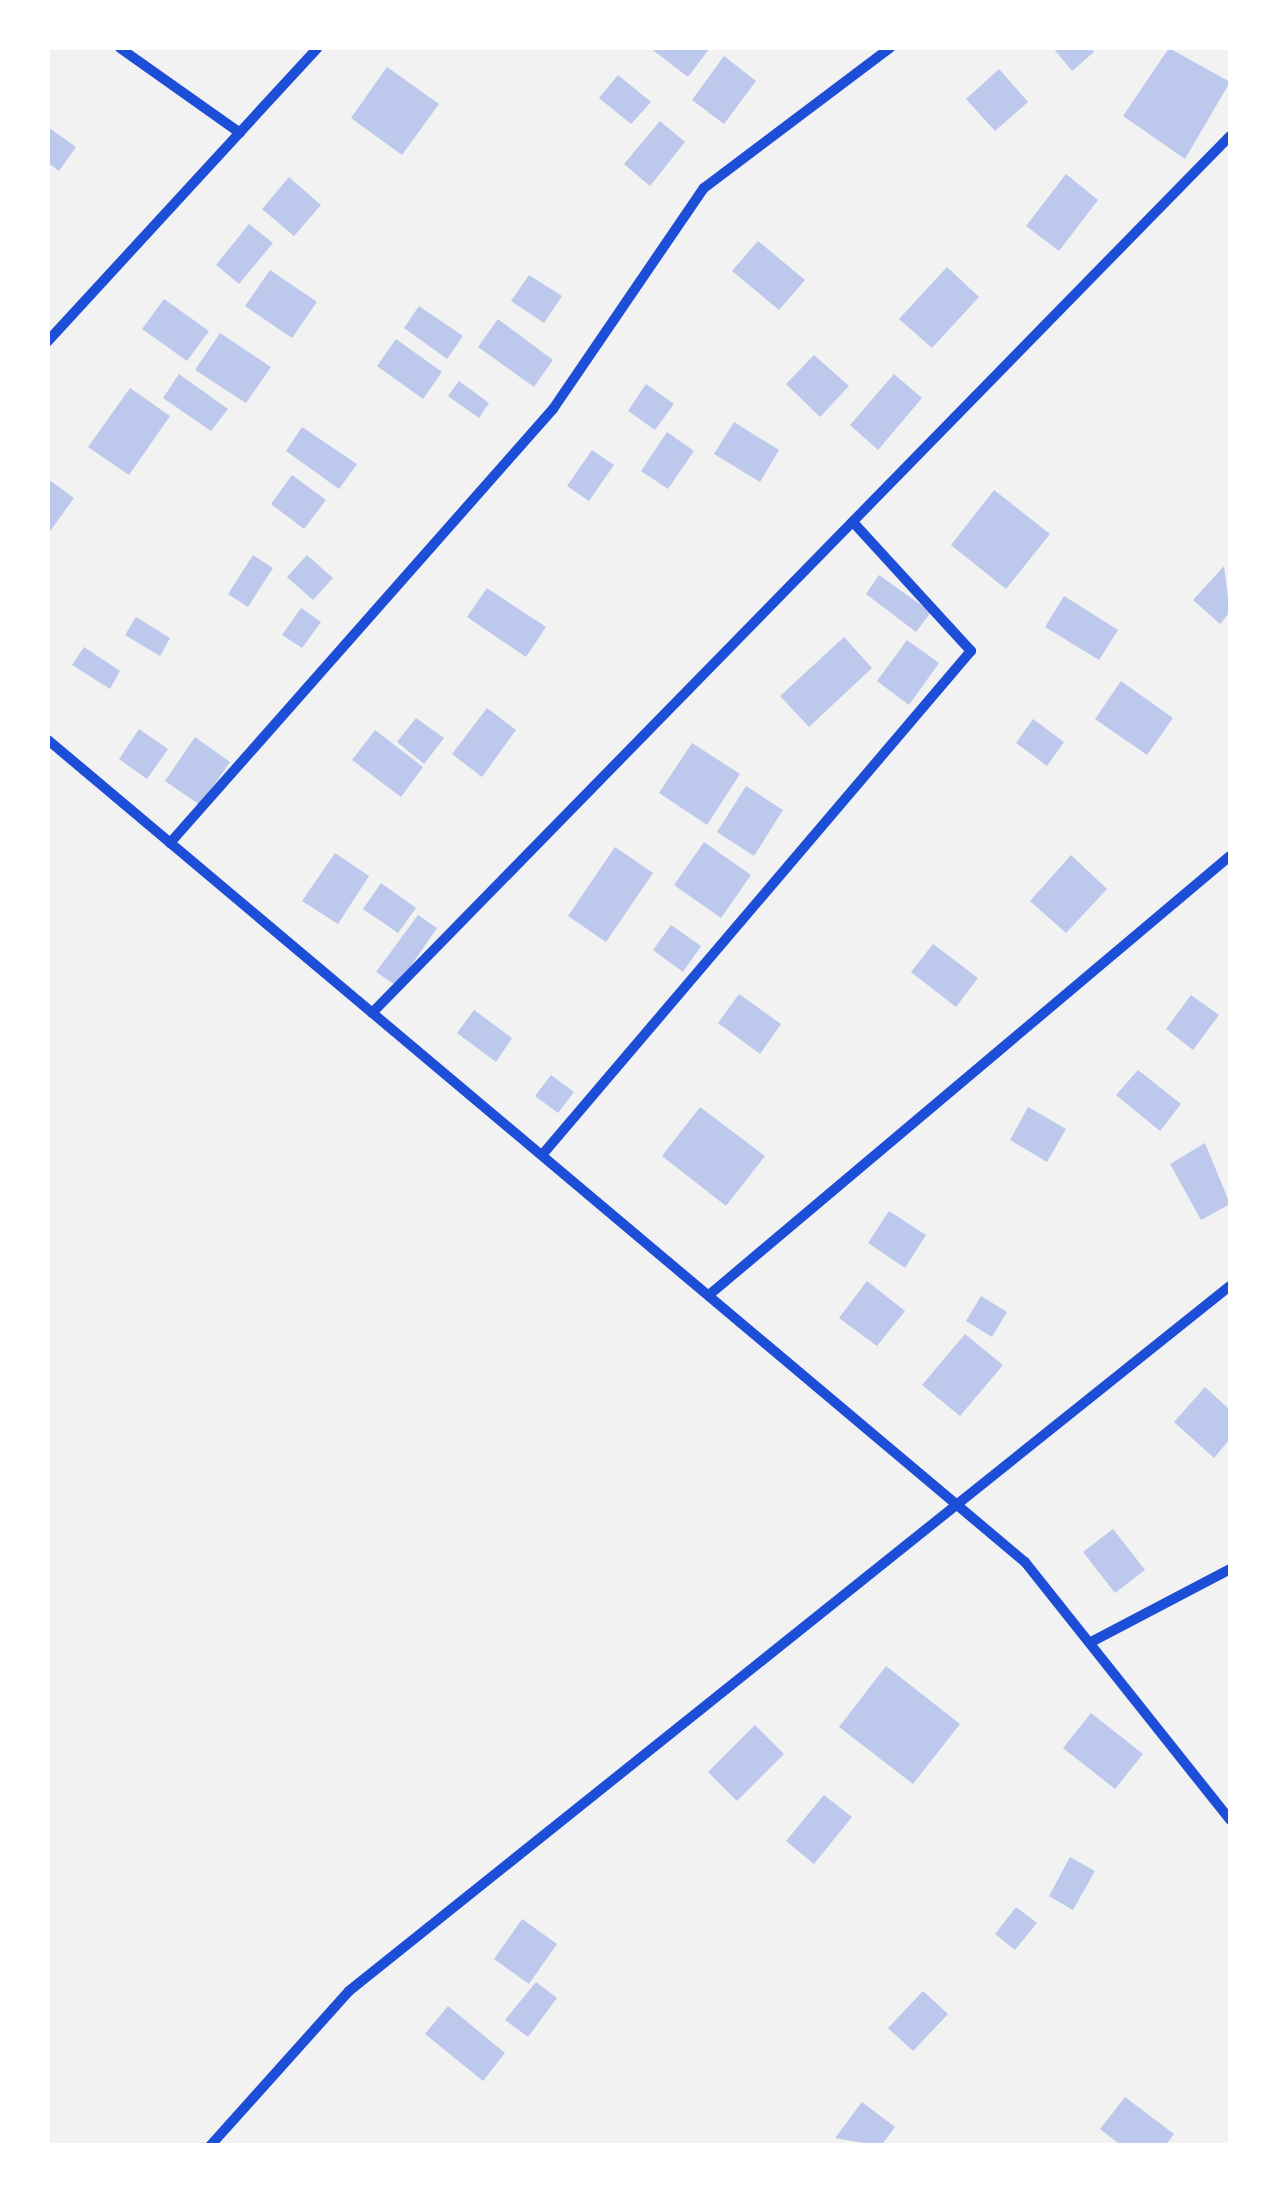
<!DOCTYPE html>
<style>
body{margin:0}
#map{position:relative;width:1278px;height:2193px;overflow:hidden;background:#f2f2f2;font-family:"Alegreya Sans",sans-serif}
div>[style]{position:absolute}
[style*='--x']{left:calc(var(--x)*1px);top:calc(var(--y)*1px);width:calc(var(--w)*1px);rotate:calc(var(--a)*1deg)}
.building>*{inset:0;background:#bdc9ec}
.minor>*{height:10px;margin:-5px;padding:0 5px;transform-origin:5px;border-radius:5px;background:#1d4ed8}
span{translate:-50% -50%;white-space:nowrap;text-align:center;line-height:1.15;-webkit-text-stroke:10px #fff;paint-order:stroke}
.frame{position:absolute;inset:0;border:50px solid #fff;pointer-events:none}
</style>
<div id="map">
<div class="building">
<div style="clip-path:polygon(650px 48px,710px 48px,688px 77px)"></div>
<div style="clip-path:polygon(1053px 48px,1090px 48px,1094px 52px,1072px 71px)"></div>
<div style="clip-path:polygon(1169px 48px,1230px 82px,1185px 159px,1123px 116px)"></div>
<div style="clip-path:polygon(724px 56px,756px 81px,724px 124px,692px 100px)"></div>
<div style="clip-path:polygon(387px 67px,439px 104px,402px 155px,351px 118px)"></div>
<div style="clip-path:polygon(999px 69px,1028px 102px,995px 131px,966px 99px)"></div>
<div style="clip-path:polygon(618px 75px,651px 102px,631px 124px,599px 98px)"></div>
<div style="clip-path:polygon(660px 121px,685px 142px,650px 186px,624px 164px)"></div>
<div style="clip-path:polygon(48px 127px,76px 147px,59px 171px,48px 163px)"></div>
<div style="clip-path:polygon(1066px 174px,1098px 200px,1059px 251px,1026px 226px)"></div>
<div style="clip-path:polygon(289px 177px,321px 205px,294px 236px,262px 209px)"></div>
<div style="clip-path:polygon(249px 224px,273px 243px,239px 284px,216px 265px)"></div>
<div style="clip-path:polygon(758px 241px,805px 280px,779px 310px,732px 271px)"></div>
<div style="clip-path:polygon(947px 267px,979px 297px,932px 348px,899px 319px)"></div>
<div style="clip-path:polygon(270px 270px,317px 302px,292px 338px,245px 306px)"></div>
<div style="clip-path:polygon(529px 275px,562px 296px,544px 323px,511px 301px)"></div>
<div style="clip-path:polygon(164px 299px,209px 331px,187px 361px,142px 329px)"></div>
<div style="clip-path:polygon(419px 306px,463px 336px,447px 359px,404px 328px)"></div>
<div style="clip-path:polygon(498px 319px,553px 360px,534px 387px,478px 347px)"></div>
<div style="clip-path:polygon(220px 333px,271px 367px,246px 403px,195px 370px)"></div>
<div style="clip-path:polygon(396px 339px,442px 372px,423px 399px,377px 366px)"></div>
<div style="clip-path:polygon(814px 355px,849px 386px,820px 417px,786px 384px)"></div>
<div style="clip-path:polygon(179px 374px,228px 409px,211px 431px,163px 398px)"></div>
<div style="clip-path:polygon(894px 374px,922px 398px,878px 450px,850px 425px)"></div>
<div style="clip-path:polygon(459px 381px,489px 403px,479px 418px,448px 396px)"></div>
<div style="clip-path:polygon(646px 384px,674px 404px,655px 430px,628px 411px)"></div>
<div style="clip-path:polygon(130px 388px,170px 416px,129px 475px,88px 447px)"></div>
<div style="clip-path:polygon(734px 422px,779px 450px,760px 482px,714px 454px)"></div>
<div style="clip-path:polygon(302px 427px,357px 464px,339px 489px,286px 451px)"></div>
<div style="clip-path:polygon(667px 432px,694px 451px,668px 489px,641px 471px)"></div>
<div style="clip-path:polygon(592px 450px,614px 465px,589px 501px,567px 486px)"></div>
<div style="clip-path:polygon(292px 475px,326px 500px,304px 529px,271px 504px)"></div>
<div style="clip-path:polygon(48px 479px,74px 498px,48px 534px)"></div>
<div style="clip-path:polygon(994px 490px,1050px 534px,1006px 589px,951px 545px)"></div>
<div style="clip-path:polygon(253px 555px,273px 568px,248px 607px,228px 594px)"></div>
<div style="clip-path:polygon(307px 555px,333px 578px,313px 600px,287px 577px)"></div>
<div style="clip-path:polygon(1224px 566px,1230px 612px,1220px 624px,1193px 600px)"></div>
<div style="clip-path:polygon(879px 575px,931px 612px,916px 632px,866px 594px)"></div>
<div style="clip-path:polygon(487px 588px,546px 627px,526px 657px,467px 617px)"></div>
<div style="clip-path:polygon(1064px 596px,1118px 630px,1099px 660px,1045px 627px)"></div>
<div style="clip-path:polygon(301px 608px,321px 622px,302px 648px,282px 635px)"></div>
<div style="clip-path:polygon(136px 617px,170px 638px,160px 656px,125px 635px)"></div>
<div style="clip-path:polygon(844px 637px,872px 668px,809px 727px,780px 696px)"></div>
<div style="clip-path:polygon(907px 640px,939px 663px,909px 705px,877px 681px)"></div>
<div style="clip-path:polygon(84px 647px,120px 671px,110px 689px,72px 665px)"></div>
<div style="clip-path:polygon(1121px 681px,1173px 718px,1147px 755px,1095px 719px)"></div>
<div style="clip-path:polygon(487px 708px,516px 730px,482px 777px,452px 754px)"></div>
<div style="clip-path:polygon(416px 718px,444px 738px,424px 764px,397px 742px)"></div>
<div style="clip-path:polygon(1033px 719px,1064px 742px,1047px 766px,1016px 743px)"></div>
<div style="clip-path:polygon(139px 729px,168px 749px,147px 779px,119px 759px)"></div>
<div style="clip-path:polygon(375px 730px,423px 767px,401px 797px,352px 760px)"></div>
<div style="clip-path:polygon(195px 737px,230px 762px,200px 805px,165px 781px)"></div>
<div style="clip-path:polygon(692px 743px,740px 774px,707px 825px,659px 793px)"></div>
<div style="clip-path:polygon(746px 786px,783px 810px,754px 856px,717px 832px)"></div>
<div style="clip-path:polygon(704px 842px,751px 875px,721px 918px,674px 885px)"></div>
<div style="clip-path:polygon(615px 847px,653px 873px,606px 942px,568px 916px)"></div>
<div style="clip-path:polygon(335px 853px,369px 876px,338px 924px,302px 901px)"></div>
<div style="clip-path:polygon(1071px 855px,1107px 889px,1066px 933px,1030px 901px)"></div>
<div style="clip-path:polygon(381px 883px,416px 908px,398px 933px,363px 909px)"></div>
<div style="clip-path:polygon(418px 915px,437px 928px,397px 986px,376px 972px)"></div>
<div style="clip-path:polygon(671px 925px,701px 946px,683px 972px,653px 950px)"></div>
<div style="clip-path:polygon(933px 944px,978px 978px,956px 1007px,911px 972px)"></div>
<div style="clip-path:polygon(739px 994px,781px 1024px,760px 1054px,718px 1023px)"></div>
<div style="clip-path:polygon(1191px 995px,1219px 1015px,1193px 1050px,1166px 1029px)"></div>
<div style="clip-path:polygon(474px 1010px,512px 1038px,496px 1062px,457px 1033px)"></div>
<div style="clip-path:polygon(1138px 1070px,1181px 1104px,1160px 1131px,1116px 1095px)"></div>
<div style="clip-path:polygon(551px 1075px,574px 1092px,558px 1113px,535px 1096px)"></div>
<div style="clip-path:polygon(700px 1107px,765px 1156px,726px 1206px,662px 1156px)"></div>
<div style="clip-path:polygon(1028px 1107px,1066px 1129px,1047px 1162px,1010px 1140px)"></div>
<div style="clip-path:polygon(1205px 1143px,1230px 1204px,1201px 1220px,1170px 1164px)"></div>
<div style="clip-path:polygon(889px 1211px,926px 1235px,905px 1268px,868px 1243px)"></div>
<div style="clip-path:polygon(867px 1281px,905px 1311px,877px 1346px,839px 1318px)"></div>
<div style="clip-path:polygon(981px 1296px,1007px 1312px,992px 1337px,966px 1321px)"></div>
<div style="clip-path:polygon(965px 1334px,1003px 1365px,960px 1416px,922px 1385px)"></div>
<div style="clip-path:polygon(1205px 1387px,1230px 1410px,1230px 1439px,1214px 1458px,1174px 1422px)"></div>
<div style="clip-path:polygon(1113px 1529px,1145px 1570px,1115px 1593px,1083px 1552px)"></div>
<div style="clip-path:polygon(886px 1666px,960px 1724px,913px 1784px,839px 1727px)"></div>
<div style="clip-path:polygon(1091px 1713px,1143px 1754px,1115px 1789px,1063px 1748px)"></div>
<div style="clip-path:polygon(755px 1725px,784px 1754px,737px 1801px,708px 1772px)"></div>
<div style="clip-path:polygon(824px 1795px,852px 1817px,814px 1864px,786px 1841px)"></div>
<div style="clip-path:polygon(1070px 1857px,1095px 1871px,1073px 1910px,1049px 1896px)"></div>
<div style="clip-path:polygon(1016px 1907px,1037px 1923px,1015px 1950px,995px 1934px)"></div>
<div style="clip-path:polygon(522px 1919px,557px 1944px,529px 1984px,494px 1959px)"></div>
<div style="clip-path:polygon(536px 1982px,557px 1998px,528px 2037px,505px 2020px)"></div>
<div style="clip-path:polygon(923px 1991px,948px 2014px,913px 2051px,888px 2028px)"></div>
<div style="clip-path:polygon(448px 2006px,505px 2053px,483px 2081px,425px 2034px)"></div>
<div style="clip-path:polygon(1125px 2097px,1174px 2134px,1165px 2146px,1122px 2146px,1100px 2129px)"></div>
<div style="clip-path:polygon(862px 2102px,895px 2127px,881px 2146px,835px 2138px)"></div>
</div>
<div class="minor">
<div style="--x:120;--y:48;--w:147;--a:35.3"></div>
<div style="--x:48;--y:341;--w:398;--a:-47.4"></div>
<div style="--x:48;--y:740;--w:1277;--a:40.08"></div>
<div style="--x:1025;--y:1562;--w:330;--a:51.5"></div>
<div style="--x:170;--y:843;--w:579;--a:-48.57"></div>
<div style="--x:553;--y:409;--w:268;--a:-55.7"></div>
<div style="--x:704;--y:188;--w:233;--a:-37"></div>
<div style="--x:372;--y:1013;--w:1227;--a:-45.63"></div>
<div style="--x:542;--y:1155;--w:662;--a:-49.6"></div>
<div style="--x:971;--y:651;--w:175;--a:-132.5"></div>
<div style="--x:709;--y:1295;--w:681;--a:-40.12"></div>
<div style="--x:1093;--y:1641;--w:155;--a:-27.7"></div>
<div style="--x:210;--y:2146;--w:208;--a:-48.1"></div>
<div style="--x:349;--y:1991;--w:1128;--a:-38.67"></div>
</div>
<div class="frame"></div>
</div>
